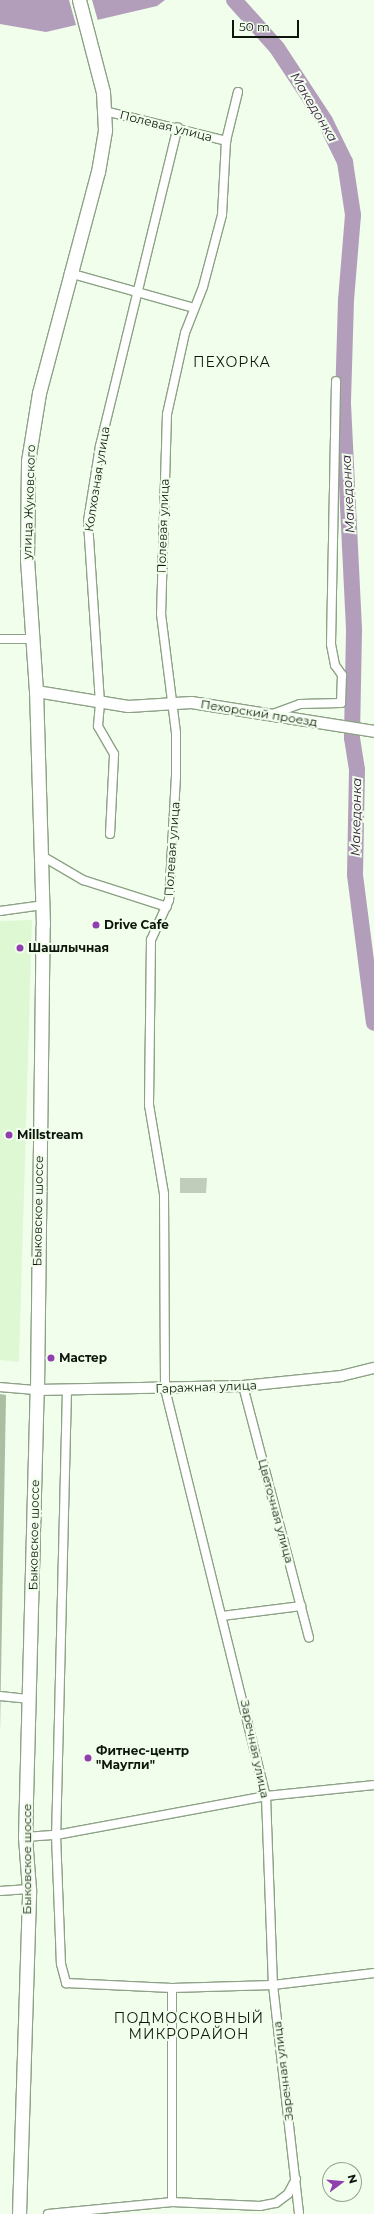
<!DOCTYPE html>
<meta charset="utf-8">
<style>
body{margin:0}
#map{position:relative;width:374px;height:2214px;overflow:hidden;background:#f1feec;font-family:Montserrat,sans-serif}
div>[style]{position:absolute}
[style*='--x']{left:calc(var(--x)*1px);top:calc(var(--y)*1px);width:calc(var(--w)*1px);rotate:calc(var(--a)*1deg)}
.built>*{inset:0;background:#def8d4}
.green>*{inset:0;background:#bfcdba}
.forest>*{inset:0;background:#aabfa2}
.water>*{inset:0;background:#b29eba}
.pier>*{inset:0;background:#f1feec}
.river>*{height:16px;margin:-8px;padding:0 8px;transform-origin:8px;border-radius:8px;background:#b29eba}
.roads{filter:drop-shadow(1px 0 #8da286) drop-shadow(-1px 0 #8da286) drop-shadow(0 1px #8da286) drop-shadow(0 -1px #8da286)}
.minor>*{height:8px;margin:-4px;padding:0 4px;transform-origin:4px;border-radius:4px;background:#fff}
.tertiary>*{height:10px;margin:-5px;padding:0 5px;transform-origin:5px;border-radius:5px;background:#fff}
.secondary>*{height:11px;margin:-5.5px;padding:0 5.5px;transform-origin:5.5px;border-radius:5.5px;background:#fff}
.primary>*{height:13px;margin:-6.5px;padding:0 6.5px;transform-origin:6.5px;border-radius:6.5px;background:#fff}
.dots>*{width:11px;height:11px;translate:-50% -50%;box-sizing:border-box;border:2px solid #f1feec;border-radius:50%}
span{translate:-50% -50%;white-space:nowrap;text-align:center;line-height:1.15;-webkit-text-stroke:4px #f1feec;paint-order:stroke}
.street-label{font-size:12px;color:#0e160c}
.poi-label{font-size:12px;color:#0e160c;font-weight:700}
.left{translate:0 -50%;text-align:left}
.water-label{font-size:13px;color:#371b42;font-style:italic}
.quarter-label{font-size:14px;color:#0e160c;letter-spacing:1px}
.north{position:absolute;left:322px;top:2162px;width:40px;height:40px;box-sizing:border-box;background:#f1feec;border:1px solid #96a192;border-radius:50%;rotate:74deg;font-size:11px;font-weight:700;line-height:16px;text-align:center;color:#0e160c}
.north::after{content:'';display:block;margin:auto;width:14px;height:18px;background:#913fae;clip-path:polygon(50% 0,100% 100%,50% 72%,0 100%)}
.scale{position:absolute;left:232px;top:20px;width:67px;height:18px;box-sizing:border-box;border:2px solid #0e160c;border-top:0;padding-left:5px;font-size:12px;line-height:14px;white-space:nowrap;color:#0e160c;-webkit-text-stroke:3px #f1feec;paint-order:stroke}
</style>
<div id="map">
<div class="built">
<div style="clip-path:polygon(32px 920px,19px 1362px,0 1360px,0 921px)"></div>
</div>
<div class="green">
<div style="clip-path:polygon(180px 1178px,207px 1178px,206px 1193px,180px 1193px)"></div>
</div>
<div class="forest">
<div style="clip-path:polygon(0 1394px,6px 1395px,0 1733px)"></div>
</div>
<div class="water">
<div style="clip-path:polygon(0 0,165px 0,157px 6px,46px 32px,0 24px)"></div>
</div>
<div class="pier">
<div style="clip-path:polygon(69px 0,92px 0,98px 21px,76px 25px)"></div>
</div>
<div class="river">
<div style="--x:234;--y:0;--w:64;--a:48.1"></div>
<div style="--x:277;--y:48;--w:87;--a:56.7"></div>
<div style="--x:325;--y:121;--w:46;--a:64"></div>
<div style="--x:345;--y:162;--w:54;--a:81.4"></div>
<div style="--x:353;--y:215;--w:85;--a:94.7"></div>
<div style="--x:346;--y:300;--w:104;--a:91.7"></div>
<div style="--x:343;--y:404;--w:227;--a:87.2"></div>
<div style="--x:354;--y:631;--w:107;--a:91.1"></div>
<div style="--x:352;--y:738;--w:32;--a:81"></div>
<div style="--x:357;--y:770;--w:105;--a:91.1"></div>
<div style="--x:355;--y:875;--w:149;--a:82.7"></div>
</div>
<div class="roads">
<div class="minor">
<div style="--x:238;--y:92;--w:50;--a:103.8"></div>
<div style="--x:226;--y:141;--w:74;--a:93.1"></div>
<div style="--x:222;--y:215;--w:74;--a:104.8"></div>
<div style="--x:203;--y:287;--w:49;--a:111.4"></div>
<div style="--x:185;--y:333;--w:83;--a:102.5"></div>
<div style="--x:167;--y:414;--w:200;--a:91.7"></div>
<div style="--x:161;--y:614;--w:120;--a:82.8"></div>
<div style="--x:176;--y:733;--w:43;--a:90"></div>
<div style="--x:176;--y:776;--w:124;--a:93.2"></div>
<div style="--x:169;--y:900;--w:44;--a:114.2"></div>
<div style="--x:151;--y:940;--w:165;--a:90.7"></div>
<div style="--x:149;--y:1105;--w:90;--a:80.4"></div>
<div style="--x:164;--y:1194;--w:195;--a:89.7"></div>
<div style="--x:165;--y:1389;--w:419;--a:76.1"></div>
<div style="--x:266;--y:1796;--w:189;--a:87.9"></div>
<div style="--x:273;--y:1985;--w:230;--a:83.5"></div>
<div style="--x:105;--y:111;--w:125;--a:13.9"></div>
<div style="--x:69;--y:273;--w:130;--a:15.6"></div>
<div style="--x:0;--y:639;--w:31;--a:0"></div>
<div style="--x:270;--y:715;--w:32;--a:-20"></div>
<div style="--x:300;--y:704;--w:41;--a:-1.4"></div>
<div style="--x:341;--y:703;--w:28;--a:-88"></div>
<div style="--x:342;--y:675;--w:12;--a:-125"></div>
<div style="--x:335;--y:665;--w:21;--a:-101"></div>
<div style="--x:331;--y:644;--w:263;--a:-88.9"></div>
<div style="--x:110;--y:834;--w:80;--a:-87.1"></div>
<div style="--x:114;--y:754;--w:32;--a:-120"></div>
<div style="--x:98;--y:726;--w:23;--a:-85"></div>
<div style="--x:100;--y:703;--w:182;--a:-93.8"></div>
<div style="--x:88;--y:521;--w:76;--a:-80.9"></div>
<div style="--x:100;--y:446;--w:328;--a:-76.3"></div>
<div style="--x:42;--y:856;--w:48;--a:30.3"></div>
<div style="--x:83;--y:880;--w:88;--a:17.8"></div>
<div style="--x:0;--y:911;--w:43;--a:-7.9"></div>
<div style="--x:243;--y:1386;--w:260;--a:75.3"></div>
<div style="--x:0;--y:1387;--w:37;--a:5"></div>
<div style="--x:67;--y:1390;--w:445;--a:91.4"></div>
<div style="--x:56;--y:1835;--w:129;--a:87.8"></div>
<div style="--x:61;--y:1964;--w:20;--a:75"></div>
<div style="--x:66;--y:1983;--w:106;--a:2.7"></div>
<div style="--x:172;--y:1988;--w:101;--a:-1.7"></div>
<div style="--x:273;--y:1985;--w:102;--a:-6.8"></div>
<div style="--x:222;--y:1616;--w:80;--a:-7.2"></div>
<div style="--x:0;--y:1696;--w:30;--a:6"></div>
<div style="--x:25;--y:1837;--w:31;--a:-4"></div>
<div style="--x:56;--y:1835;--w:214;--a:-10.5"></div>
<div style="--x:266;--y:1796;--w:109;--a:-5.8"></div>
<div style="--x:0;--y:1891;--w:29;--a:-4"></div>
<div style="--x:172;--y:2202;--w:214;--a:-90"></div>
<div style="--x:48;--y:2214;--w:125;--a:-5.5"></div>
<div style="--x:172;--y:2202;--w:88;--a:2.6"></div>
<div style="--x:260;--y:2206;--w:16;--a:-11"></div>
<div style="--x:276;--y:2203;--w:15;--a:-37"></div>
<div style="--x:288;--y:2194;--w:17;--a:-62"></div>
</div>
<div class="tertiary">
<div style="--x:37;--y:1390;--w:206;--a:-1.1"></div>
<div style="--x:243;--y:1386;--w:99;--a:-5.8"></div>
<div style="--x:341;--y:1376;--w:34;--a:-14"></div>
</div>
<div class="secondary">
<div style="--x:36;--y:691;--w:93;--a:9.3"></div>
<div style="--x:128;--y:706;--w:63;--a:-3.6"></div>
<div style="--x:191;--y:702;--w:185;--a:9"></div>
</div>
<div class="primary">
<div style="--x:19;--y:2214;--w:325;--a:-88.2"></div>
<div style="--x:29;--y:1889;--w:52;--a:-94.4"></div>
<div style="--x:25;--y:1837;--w:447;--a:-88.5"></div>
<div style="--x:37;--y:1390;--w:465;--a:-89.3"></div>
<div style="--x:43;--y:925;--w:234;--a:-91.7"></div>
<div style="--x:36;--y:691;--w:132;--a:-93.9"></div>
<div style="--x:27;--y:559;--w:98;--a:-89.4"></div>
<div style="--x:28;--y:461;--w:69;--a:-80.8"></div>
<div style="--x:39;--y:393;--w:229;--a:-75.1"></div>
<div style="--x:98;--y:172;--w:43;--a:-80.5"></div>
<div style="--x:105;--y:130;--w:38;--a:-93"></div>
<div style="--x:103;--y:92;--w:95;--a:-104.6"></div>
</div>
</div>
<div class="dots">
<div style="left:96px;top:925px;background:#913fae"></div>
<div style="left:20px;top:948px;background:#913fae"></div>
<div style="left:9px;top:1135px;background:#913fae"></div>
<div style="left:51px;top:1358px;background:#913fae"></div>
<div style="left:88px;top:1758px;background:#913fae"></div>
</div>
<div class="street-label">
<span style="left:166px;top:126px;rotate:14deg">Полевая улица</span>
<span style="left:97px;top:479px;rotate:-81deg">Колхозная улица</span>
<span style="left:29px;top:502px;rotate:-88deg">улица Жуковского</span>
<span style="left:163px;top:526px;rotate:-88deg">Полевая улица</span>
<span style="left:259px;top:713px;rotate:9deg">Пехорский проезд</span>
<span style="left:172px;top:849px;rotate:-86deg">Полевая улица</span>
<span style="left:38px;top:1211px;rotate:-89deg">Быковское шоссе</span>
<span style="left:206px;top:1387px;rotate:-2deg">Гаражная улица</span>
<span style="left:276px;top:1511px;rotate:75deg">Цветочная улица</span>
<span style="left:34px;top:1535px;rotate:-89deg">Быковское шоссе</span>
<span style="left:255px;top:1749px;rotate:78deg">Заречная улица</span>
<span style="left:27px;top:1859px;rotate:-90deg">Быковское шоссе</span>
<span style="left:283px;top:2071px;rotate:-97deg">Заречная улица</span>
</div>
<div class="poi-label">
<span class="left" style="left:104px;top:925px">Drive Cafe</span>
<span class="left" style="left:28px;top:948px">Шашлычная</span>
<span class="left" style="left:17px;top:1135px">Millstream</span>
<span class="left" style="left:59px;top:1358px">Мастер</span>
<span class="left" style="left:96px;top:1758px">Фитнес-центр<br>"Маугли"</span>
</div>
<div class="water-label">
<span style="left:314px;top:107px;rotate:59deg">Македонка</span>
<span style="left:348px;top:494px;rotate:-93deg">Македонка</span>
<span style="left:356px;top:817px;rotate:-89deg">Македонка</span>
</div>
<div class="quarter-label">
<span style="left:232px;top:362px">ПЕХОРКА</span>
<span style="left:189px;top:2026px">ПОДМОСКОВНЫЙ<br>МИКРОРАЙОН</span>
</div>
<div class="north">N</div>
<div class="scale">50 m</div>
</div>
